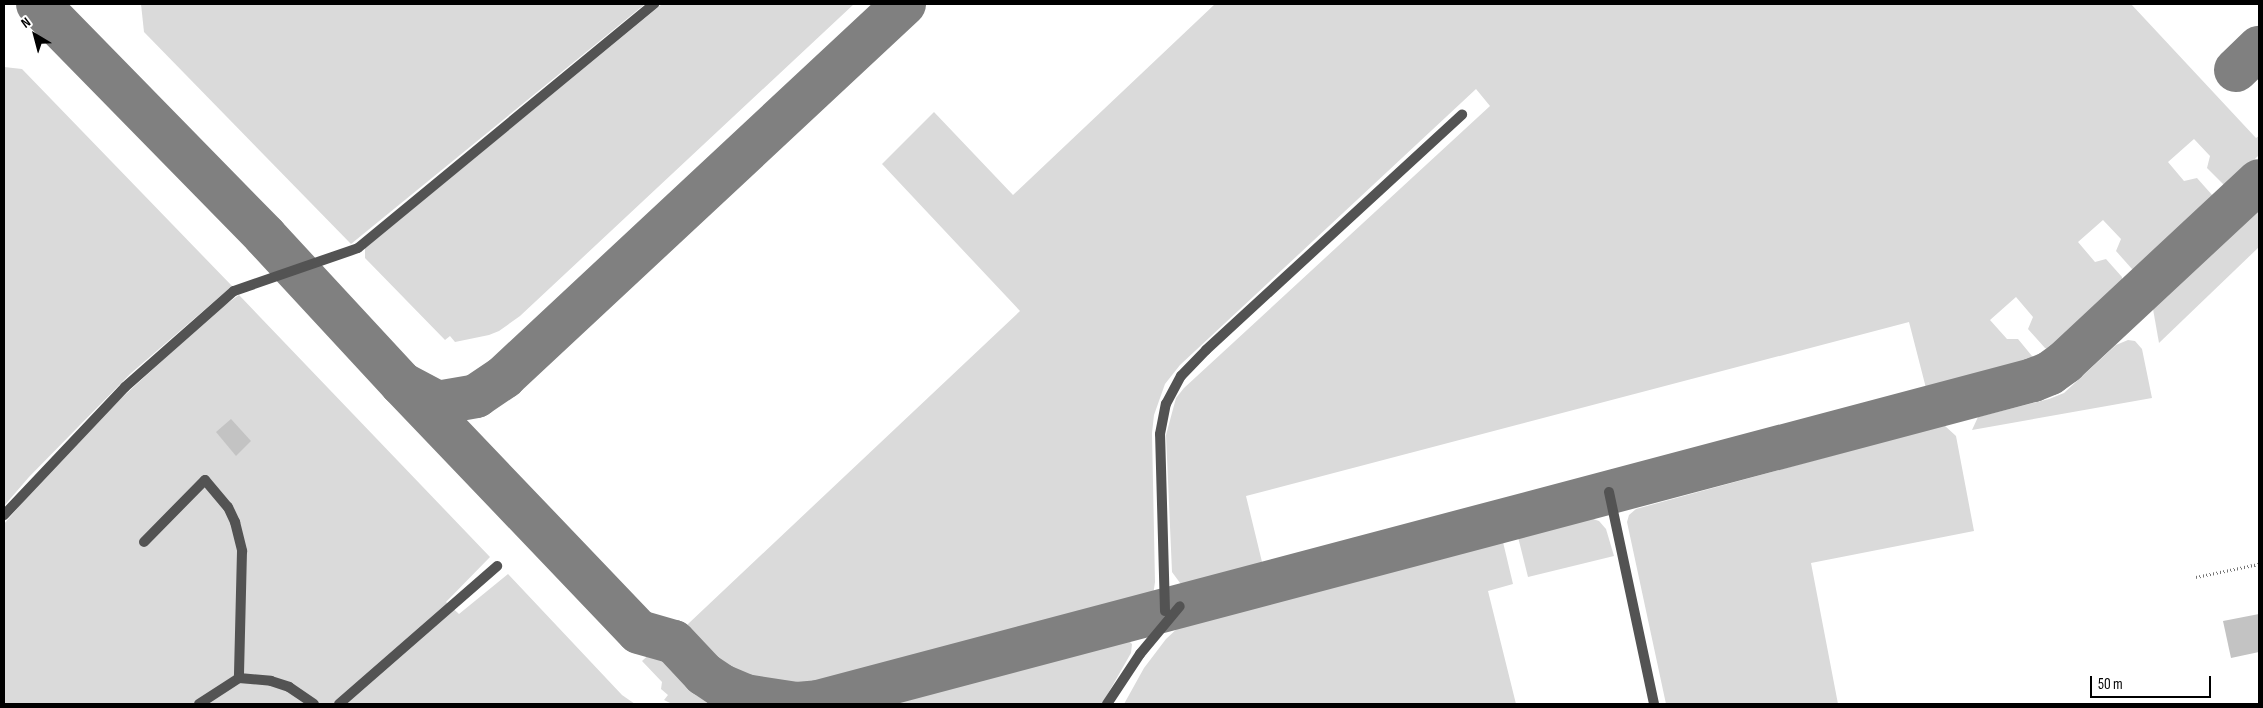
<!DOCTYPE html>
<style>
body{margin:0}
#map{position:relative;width:2263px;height:708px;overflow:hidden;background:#fff;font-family:"Sofia Sans Condensed",sans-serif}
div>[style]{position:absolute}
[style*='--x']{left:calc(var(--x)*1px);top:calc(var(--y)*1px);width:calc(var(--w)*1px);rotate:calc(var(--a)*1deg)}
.green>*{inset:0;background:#dadada}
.taxiway>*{height:44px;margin:-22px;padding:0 22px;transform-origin:22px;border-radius:22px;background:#808080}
.building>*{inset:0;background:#c3c3c3}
.path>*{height:3px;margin-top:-1.5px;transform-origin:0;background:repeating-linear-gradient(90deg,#757575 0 1px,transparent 0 3.5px)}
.service>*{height:10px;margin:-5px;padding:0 5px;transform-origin:5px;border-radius:5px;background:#535353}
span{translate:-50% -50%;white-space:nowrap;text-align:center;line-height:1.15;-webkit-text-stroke:4.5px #fff;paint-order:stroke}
.frame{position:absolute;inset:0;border:5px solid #000;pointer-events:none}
.north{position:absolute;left:10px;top:10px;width:50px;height:50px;-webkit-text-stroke:4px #fff;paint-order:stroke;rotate:323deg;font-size:14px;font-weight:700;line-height:20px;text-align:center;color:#000}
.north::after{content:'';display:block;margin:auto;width:18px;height:22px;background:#000;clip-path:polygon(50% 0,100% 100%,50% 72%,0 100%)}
.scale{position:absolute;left:2090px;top:676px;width:121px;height:22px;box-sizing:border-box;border:2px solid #000;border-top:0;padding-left:6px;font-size:15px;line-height:18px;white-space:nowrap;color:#000;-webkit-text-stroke:4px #fff;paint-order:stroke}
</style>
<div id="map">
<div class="green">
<div style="clip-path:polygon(141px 4px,645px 4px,351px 244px,144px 32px)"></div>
<div style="clip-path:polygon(662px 4px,854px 4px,520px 316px,499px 331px,489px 335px,455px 342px,450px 336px,445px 340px,365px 258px,365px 248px)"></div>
<div style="clip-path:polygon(1215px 4px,2131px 4px,2256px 138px,2259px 136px,2259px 155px,2226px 187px,2207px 168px,2210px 156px,2194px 139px,2168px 162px,2184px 181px,2197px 178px,2213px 196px,2213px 200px,2139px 268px,2132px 269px,2116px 251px,2121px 239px,2103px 220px,2078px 242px,2095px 262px,2106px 259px,2122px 277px,2122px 284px,2050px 350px,2045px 348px,2028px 329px,2033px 317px,2016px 297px,1990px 320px,2007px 339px,2018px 339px,2032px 356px,2029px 363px,1927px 392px,1909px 322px,1246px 496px,1263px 566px,1183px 587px,1172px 572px,1166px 435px,1176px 398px,1184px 388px,1490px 106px,1476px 89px,1180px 365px,1165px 384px,1154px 415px,1152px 433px,1155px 582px,1153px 596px,1001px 635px,1004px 645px,820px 693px,799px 696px,771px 694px,723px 678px,699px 659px,692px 649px,686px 637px,688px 624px,1020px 311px,882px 164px,934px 112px,1013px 195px)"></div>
<div style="clip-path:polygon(4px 67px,22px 69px,232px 286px,130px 374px,29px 477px,4px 506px)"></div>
<div style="clip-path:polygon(2259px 207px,2259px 247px,2159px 343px,2153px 309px)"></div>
<div style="clip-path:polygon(239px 295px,490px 557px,446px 602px,459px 614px,508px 574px,622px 695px,635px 704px,4px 704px,4px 524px,50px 470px,116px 403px,218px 310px)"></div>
<div style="clip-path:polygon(2128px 340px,2135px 341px,2142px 349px,2152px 398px,1972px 430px,1978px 417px,2049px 399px,2064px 393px,2116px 345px)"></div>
<div style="clip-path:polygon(1944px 425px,1956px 436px,1974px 531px,1811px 563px,1838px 704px,1666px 704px,1627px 522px,1629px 515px,1636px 509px)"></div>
<div style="clip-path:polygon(1590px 518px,1599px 521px,1606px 529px,1614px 556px,1528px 577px,1518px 537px)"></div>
<div style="clip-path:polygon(1503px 542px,1513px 584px,1488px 591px,1516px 704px,1124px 704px,1144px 668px,1166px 639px,1180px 626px)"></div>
<div style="clip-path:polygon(1126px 638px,1132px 644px,1131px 653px,1102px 704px,838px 704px,1008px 659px,1011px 669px)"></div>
<div style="clip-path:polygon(662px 647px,671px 651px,696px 677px,711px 688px,748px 704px,672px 704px,664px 700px,668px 695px,661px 689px,662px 682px,642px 661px,655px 649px)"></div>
</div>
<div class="taxiway">
<div style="--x:38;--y:4;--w:325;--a:45.6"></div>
<div style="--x:265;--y:236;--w:200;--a:47.2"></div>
<div style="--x:401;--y:383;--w:344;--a:46.3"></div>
<div style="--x:639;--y:632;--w:36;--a:16"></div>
<div style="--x:674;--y:642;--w:44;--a:46.8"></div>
<div style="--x:704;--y:674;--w:22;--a:34"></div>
<div style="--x:722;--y:686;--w:25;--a:23"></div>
<div style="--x:745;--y:696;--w:52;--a:8.9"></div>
<div style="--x:2236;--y:70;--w:32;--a:-44"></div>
<div style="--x:402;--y:384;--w:40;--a:28"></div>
<div style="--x:437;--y:403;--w:40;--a:-10"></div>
<div style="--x:476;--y:396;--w:34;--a:-34"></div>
<div style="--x:504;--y:377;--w:547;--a:-43"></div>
<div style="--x:797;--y:704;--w:21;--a:-5"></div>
<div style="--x:818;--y:702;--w:1257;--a:-14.84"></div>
<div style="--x:2033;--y:380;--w:18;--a:-22"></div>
<div style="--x:2050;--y:373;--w:19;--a:-36"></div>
<div style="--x:2065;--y:362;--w:265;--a:-43"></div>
</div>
<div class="building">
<div style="clip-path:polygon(231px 419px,251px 441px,236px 456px,216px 432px)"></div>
<div style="clip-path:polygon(2259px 614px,2259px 652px,2231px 658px,2223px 621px)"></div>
</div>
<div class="path">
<div style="--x:2196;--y:577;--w:64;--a:-11.7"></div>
</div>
<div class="service">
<div style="--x:1609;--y:492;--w:217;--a:78"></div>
<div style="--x:4;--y:515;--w:176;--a:-46.6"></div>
<div style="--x:125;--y:387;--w:145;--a:-41.4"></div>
<div style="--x:234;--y:291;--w:131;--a:-19.1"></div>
<div style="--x:358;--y:248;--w:384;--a:-39.5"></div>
<div style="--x:144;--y:542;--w:87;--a:-45.5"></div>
<div style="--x:205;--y:480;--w:35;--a:50"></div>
<div style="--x:228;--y:507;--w:17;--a:65"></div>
<div style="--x:235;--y:522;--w:30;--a:76"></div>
<div style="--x:242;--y:551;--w:127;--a:91.4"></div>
<div style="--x:1165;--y:611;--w:177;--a:-91.6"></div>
<div style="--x:1160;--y:434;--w:31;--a:-79"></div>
<div style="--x:1166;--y:404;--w:32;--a:-62"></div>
<div style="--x:1181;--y:376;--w:36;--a:-46"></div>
<div style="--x:1206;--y:350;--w:348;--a:-42.6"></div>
<div style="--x:199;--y:704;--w:48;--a:-33"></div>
<div style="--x:239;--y:678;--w:32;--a:5"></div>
<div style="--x:271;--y:681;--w:19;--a:18"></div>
<div style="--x:289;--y:687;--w:30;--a:34"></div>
<div style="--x:339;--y:704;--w:210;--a:-41.1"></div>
<div style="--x:1107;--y:704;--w:60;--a:-56.6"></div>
<div style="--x:1140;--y:654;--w:62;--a:-50.2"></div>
</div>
<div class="frame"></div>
<div class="north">N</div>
<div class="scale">50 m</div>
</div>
